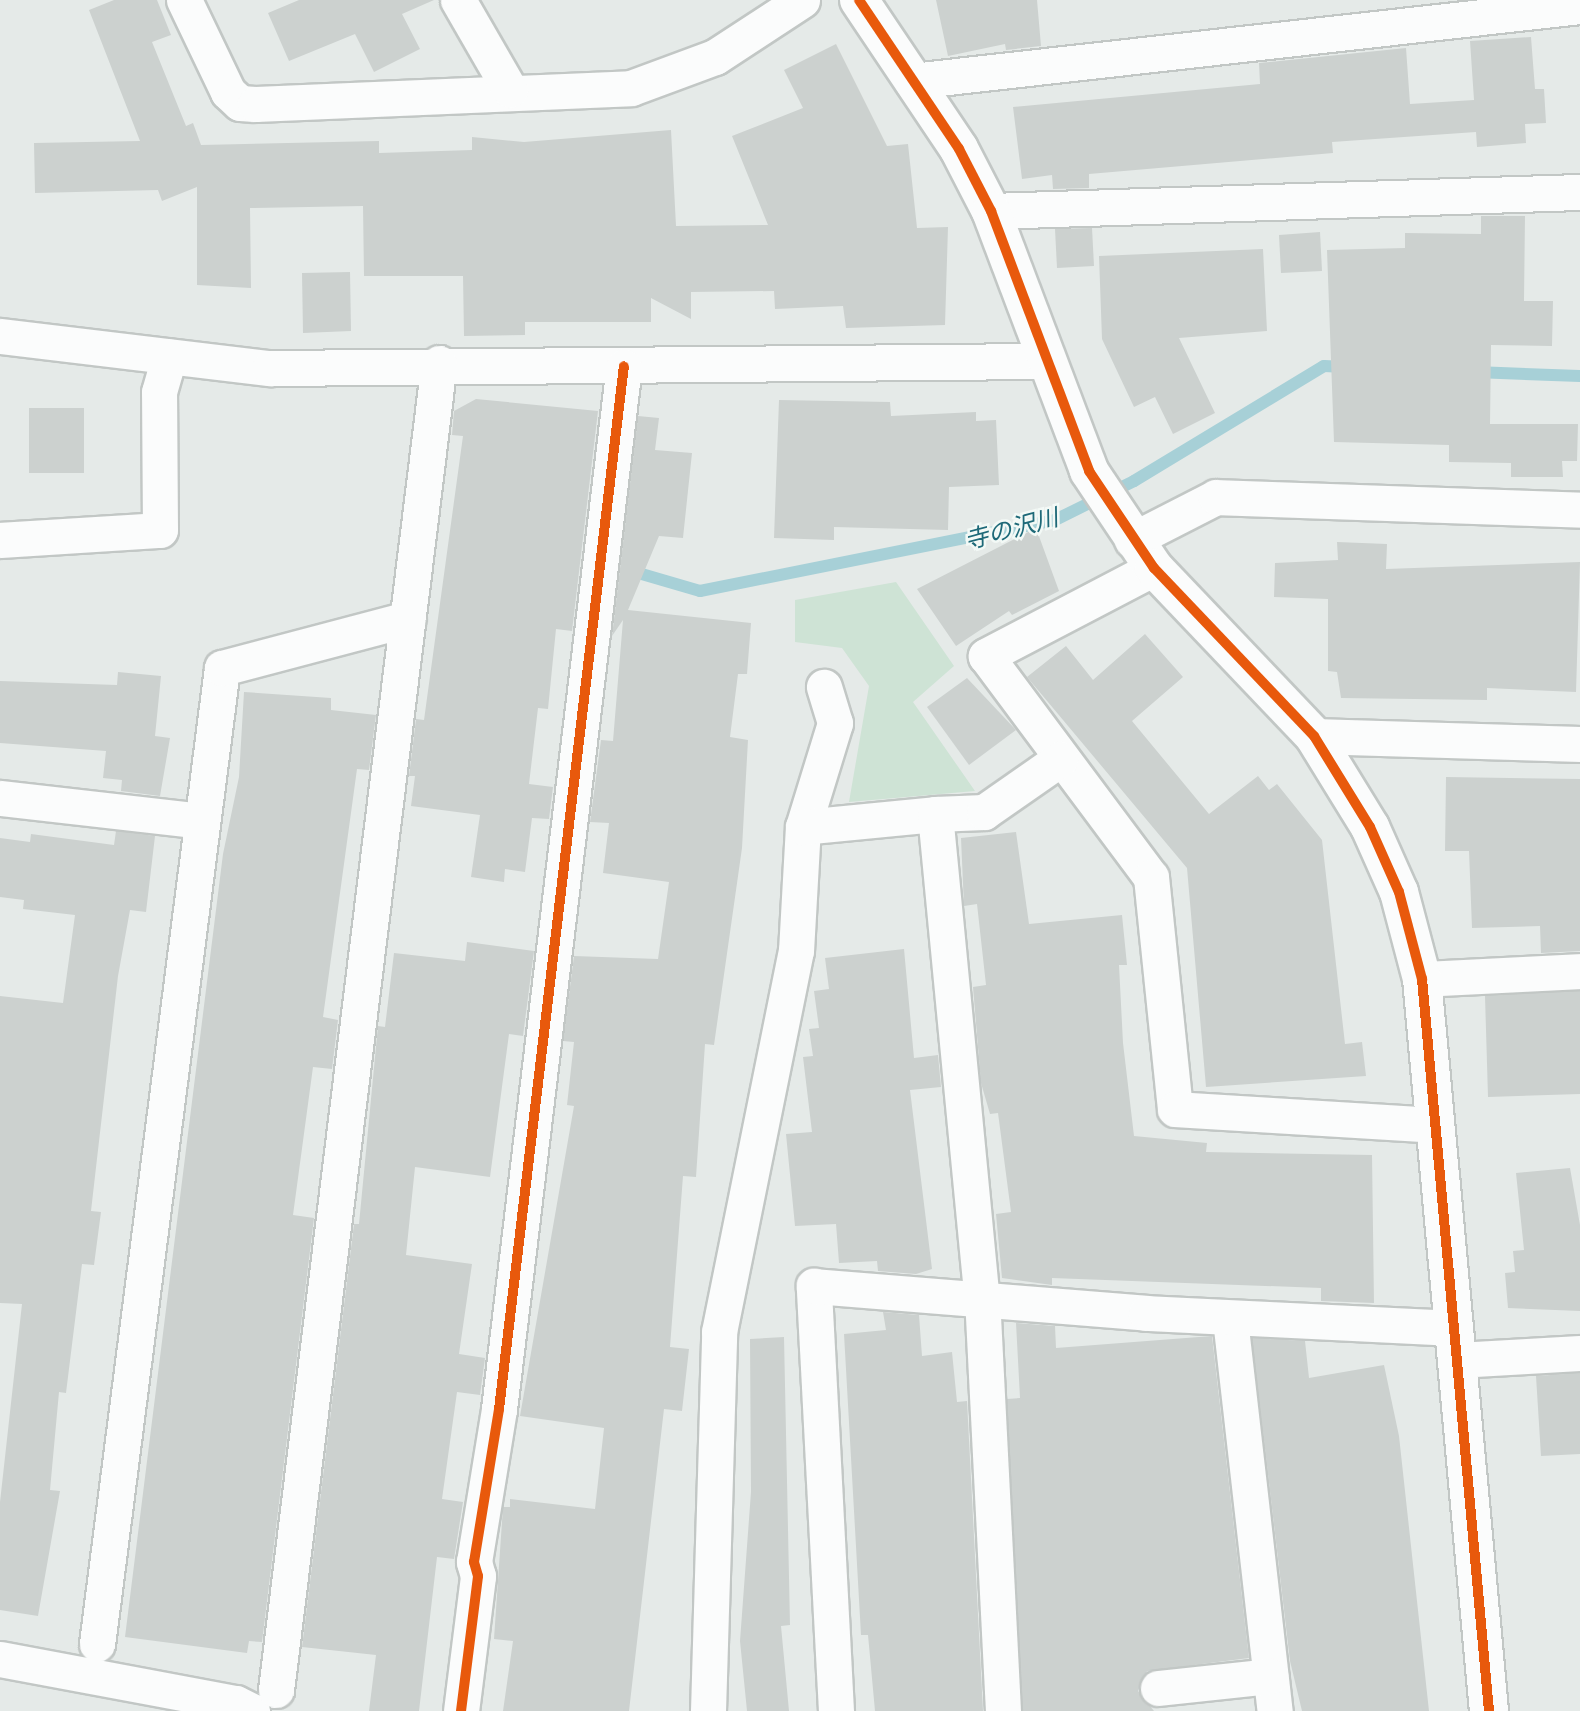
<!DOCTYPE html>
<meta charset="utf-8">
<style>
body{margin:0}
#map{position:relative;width:1580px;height:1711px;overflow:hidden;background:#e5eae8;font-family:"Golos Text","Noto Sans JP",sans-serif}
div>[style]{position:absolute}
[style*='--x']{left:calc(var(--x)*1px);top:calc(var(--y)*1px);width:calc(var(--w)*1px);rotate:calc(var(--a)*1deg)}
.green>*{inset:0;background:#cee3d5}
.stream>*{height:12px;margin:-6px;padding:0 6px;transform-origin:6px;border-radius:6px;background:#a7d0d7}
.building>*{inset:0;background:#ccd1cf}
.roads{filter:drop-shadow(2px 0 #c2c7c5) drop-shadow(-2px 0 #c2c7c5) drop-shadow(0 2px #c2c7c5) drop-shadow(0 -2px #c2c7c5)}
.minor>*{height:35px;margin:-17.5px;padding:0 17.5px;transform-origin:17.5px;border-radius:17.5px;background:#fbfcfc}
.tertiary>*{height:38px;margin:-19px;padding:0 19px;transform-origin:19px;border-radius:19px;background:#fbfcfc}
.cycleway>*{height:10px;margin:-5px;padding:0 5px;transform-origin:5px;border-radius:5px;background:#e8590c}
span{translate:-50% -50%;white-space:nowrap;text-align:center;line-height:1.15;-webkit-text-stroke:5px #f3f9f6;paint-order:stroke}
.water-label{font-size:24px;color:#1e6978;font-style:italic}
</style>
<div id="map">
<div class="green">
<div style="clip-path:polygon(896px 582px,954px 666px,913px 702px,975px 791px,849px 802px,869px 686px,842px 648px,795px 642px,795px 600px)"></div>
</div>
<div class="stream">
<div style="--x:1475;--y:372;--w:105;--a:2.2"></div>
<div style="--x:628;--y:570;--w:75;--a:16.3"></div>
<div style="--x:700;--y:591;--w:362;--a:-11.3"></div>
<div style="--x:1055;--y:520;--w:88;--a:-26.3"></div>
<div style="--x:1134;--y:481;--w:222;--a:-31.2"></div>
<div style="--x:1324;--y:366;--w:21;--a:3"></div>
</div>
<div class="building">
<div style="clip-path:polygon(114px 0,157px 0,171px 35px,152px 42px,186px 126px,193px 123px,201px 145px,379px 141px,379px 153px,472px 150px,472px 137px,524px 142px,671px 130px,676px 226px,768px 225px,732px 136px,803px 108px,784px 70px,836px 44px,887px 146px,908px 144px,917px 228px,948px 227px,945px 325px,846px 328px,843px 306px,775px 309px,774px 291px,691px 292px,691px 319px,651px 298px,651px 322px,525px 322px,525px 335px,464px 336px,463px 276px,364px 276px,363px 206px,250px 208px,251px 288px,197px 285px,197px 187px,162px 201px,158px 190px,35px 193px,34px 143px,140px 141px,89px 10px)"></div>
<div style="clip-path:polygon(299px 0,434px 0,402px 14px,420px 49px,374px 72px,355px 34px,289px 61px,268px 13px)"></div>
<div style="clip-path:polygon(936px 0,1037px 0,1041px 46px,1006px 50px,1005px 44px,948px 56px)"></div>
<div style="clip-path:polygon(1531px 37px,1535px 89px,1544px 89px,1546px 123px,1525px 124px,1526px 143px,1477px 147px,1476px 132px,1332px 142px,1333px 153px,1089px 174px,1089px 188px,1053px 189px,1052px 175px,1022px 179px,1013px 107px,1260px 84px,1259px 63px,1406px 48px,1410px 104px,1474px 100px,1470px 41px)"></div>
<div style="clip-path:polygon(1481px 216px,1525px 216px,1524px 301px,1553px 301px,1552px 346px,1491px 345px,1490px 424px,1578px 424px,1577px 461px,1562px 461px,1563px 477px,1511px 477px,1511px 463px,1449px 462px,1449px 445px,1334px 442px,1327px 250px,1405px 248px,1405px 233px,1481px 234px)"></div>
<div style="clip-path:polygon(1092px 228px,1094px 266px,1057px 268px,1055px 229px)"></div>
<div style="clip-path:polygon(1320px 232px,1322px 271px,1281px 273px,1279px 235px)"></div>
<div style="clip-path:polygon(1263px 249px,1267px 331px,1179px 338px,1215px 413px,1173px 434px,1155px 397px,1134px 407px,1102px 339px,1099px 256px)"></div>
<div style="clip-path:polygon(350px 272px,351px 331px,303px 333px,302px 273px)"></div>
<div style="clip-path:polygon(476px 399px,598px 411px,572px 631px,556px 629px,548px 709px,538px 708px,529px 784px,553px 787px,549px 819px,532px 818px,525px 872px,505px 869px,504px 882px,471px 877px,480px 815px,411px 806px,415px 776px,409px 776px,416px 719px,424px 720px,463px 436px,452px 435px,454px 411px)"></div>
<div style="clip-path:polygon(779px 400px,890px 402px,891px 416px,976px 412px,976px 421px,996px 420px,999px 485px,949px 487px,948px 530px,834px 527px,834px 540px,774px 538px)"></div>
<div style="clip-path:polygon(29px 408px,84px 408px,84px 473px,29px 473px)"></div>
<div style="clip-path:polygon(638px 416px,659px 418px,655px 450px,692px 453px,683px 538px,659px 536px,628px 610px,751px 623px,747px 674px,738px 674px,730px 737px,748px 740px,742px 848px,714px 1045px,705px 1044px,696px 1177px,683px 1176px,670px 1347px,689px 1349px,682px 1411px,664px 1409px,629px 1711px,503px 1711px,513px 1641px,494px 1639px,503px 1507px,510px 1507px,510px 1499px,595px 1509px,604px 1428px,520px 1416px,574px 1106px,567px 1105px,574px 1042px,563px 1041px,574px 956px,658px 959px,669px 882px,603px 873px,609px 823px,590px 822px,601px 740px,613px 741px,623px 620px,612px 636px)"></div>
<div style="clip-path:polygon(1036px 528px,1059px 591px,1012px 615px,1009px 611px,956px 646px,917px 589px)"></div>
<div style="clip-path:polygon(1337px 542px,1387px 544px,1386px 569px,1580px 562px,1576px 692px,1487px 688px,1487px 700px,1341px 698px,1337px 672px,1328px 671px,1328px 599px,1274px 597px,1275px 563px,1338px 560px)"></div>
<div style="clip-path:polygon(1145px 634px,1183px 677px,1132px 721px,1209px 814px,1258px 776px,1269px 790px,1277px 784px,1322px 840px,1345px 1044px,1362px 1042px,1366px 1076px,1206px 1087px,1187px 868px,1027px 677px,1066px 646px,1093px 680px)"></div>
<div style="clip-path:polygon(118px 672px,161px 676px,155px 736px,170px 738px,160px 796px,121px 791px,122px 780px,103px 778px,106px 751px,0 743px,0 681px,117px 685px)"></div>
<div style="clip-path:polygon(967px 678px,1016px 730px,969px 765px,927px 707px)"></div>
<div style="clip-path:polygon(244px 692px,331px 698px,331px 710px,376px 715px,369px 770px,357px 769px,323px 1017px,338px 1020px,332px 1069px,313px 1067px,293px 1215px,314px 1218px,262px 1642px,249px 1641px,247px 1653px,125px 1637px,223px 854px,239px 777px)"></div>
<div style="clip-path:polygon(1446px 777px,1580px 779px,1580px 951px,1541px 953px,1540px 926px,1472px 928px,1469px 851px,1445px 851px)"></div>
<div style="clip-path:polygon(116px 831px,155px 836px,146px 912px,130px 910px,118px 976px,91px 1211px,101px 1212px,94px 1265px,82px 1264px,66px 1393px,59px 1392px,50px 1490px,60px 1491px,38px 1616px,0 1610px,0 1502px,22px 1304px,0 1303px,0 996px,63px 1003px,75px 915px,23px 909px,24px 900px,0 897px,0 838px,30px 842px,31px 834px,114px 845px)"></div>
<div style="clip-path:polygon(1016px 832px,1029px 924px,1122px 915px,1127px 965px,1119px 965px,1123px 1043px,1134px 1136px,1207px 1143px,1206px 1152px,1372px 1155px,1374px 1303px,1321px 1301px,1321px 1288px,1052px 1278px,1052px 1285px,1002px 1278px,996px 1214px,1011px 1212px,998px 1113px,990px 1114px,981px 1083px,973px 987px,986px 985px,977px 904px,964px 906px,961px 838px)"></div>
<div style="clip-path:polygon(467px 942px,534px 951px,523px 1036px,509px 1034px,490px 1177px,415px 1167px,406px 1255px,472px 1264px,459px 1354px,485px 1358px,480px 1395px,457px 1392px,442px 1499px,463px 1502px,454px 1559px,437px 1557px,419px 1711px,369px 1711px,376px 1655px,302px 1647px,354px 1224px,359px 1224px,378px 1026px,385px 1027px,394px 953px,465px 961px)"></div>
<div style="clip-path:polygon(904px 949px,914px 1058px,938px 1055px,941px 1087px,910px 1090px,932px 1269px,916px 1274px,878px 1271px,877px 1261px,839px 1263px,836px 1224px,795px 1226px,786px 1134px,812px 1132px,803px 1057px,813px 1056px,809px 1029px,819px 1028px,814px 991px,829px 989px,825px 958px)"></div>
<div style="clip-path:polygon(1580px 991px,1580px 1094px,1488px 1097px,1485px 996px)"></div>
<div style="clip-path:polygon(1570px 1168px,1580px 1225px,1580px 1311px,1508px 1308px,1505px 1273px,1515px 1272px,1513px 1251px,1524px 1250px,1516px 1173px)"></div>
<div style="clip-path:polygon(883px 1312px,919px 1315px,922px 1356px,952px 1352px,957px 1402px,967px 1401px,983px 1711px,875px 1711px,868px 1635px,861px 1635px,844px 1334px,886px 1330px)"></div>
<div style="clip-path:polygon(1016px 1323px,1055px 1326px,1056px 1348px,1212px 1336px,1249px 1658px,1147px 1671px,1138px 1691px,1154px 1711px,1023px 1711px,1007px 1399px,1020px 1398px)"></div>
<div style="clip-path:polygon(784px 1337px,790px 1625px,781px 1626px,789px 1711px,747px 1711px,740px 1641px,751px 1492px,750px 1339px)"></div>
<div style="clip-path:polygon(1252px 1338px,1305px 1341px,1309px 1378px,1384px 1365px,1399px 1436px,1429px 1711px,1302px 1711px,1290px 1661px)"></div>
<div style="clip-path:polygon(1580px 1373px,1580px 1454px,1541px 1456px,1536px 1376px)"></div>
</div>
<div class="roads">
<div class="minor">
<div style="--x:184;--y:0;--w:102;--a:64.4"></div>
<div style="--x:228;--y:92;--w:16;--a:43"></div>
<div style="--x:240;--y:103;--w:15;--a:4"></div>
<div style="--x:255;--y:104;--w:376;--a:-2.4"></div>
<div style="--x:631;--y:88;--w:90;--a:-20.3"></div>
<div style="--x:715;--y:57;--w:104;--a:-33.2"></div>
<div style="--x:458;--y:0;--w:104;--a:60"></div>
<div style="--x:912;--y:81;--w:672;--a:-6.41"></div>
<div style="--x:991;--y:211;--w:589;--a:-1.85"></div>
<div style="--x:0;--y:336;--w:272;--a:6.8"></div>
<div style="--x:270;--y:368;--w:777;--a:-0.52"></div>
<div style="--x:0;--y:540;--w:160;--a:-3.6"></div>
<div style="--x:160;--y:530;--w:138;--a:-90.4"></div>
<div style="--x:159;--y:392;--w:37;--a:-74"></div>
<div style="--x:1132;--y:540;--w:94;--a:-27.1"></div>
<div style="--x:1216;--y:497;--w:364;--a:2"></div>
<div style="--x:1154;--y:568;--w:190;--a:152.4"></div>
<div style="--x:986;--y:656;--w:276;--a:53.3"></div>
<div style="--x:1151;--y:877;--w:233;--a:84.1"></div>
<div style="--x:1175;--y:1109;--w:259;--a:3.5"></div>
<div style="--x:1314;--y:736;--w:266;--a:1.7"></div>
<div style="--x:0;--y:798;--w:203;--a:6.5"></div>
<div style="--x:803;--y:827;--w:109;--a:-72.9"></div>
<div style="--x:835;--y:723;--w:38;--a:-107"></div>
<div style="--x:1422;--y:979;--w:158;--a:-2.9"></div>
<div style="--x:1230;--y:1319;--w:395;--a:83.5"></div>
<div style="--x:1457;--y:1360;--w:123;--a:-3.3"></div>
<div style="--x:97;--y:1644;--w:984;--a:-82.7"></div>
<div style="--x:222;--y:668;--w:192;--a:-14.8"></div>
<div style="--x:0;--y:1659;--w:240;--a:10.6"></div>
<div style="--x:236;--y:1703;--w:18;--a:27"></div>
<div style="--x:1158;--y:1688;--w:113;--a:-6.1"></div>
<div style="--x:276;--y:1690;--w:1337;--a:-83"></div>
<div style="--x:461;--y:1711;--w:136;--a:-82.8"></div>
<div style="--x:478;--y:1576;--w:15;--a:-106"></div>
<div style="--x:474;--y:1562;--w:155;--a:-80.7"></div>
<div style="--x:499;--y:1409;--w:1050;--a:-83.17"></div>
<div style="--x:708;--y:1711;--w:379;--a:-88.3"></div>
<div style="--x:719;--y:1332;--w:389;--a:-78.6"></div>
<div style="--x:796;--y:951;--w:124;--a:-86.8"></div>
<div style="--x:803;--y:827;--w:133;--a:-5.6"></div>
<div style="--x:836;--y:1711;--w:426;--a:-93"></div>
<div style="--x:814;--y:1286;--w:333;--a:4.6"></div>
<div style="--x:1146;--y:1313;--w:307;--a:2.8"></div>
<div style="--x:1003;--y:1711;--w:410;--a:-92.9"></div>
<div style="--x:982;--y:1302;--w:490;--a:-95.5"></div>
<div style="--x:935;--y:814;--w:49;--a:-2.3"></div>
<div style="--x:984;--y:812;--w:93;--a:-34.9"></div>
</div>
<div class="tertiary">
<div style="--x:859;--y:0;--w:179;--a:56.1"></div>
<div style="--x:959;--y:149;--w:70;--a:62.7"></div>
<div style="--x:991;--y:211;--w:278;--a:69.3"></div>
<div style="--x:1089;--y:471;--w:117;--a:56.2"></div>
<div style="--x:1154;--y:568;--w:232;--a:46.4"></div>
<div style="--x:1314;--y:736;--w:107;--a:58.4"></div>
<div style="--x:1370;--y:827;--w:71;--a:66"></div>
<div style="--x:1399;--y:892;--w:90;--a:75.2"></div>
<div style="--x:1422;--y:979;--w:735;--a:84.77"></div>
</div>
</div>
<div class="cycleway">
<div style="--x:859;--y:0;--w:179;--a:56.1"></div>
<div style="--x:959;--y:149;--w:70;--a:62.7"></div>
<div style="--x:991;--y:211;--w:278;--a:69.3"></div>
<div style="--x:1089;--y:471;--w:117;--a:56.2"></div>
<div style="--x:1154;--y:568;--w:232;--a:46.4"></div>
<div style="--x:1314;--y:736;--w:107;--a:58.4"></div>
<div style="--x:1370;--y:827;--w:71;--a:66"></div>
<div style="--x:1399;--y:892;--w:90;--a:75.2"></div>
<div style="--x:1422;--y:979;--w:735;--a:84.77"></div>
<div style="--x:461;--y:1711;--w:136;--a:-82.8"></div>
<div style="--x:478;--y:1576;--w:15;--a:-106"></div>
<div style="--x:474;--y:1562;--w:155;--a:-80.7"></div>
<div style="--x:499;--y:1409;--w:1050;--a:-83.17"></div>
</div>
<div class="water-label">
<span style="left:1011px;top:528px;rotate:-15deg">寺の沢川</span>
</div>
</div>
